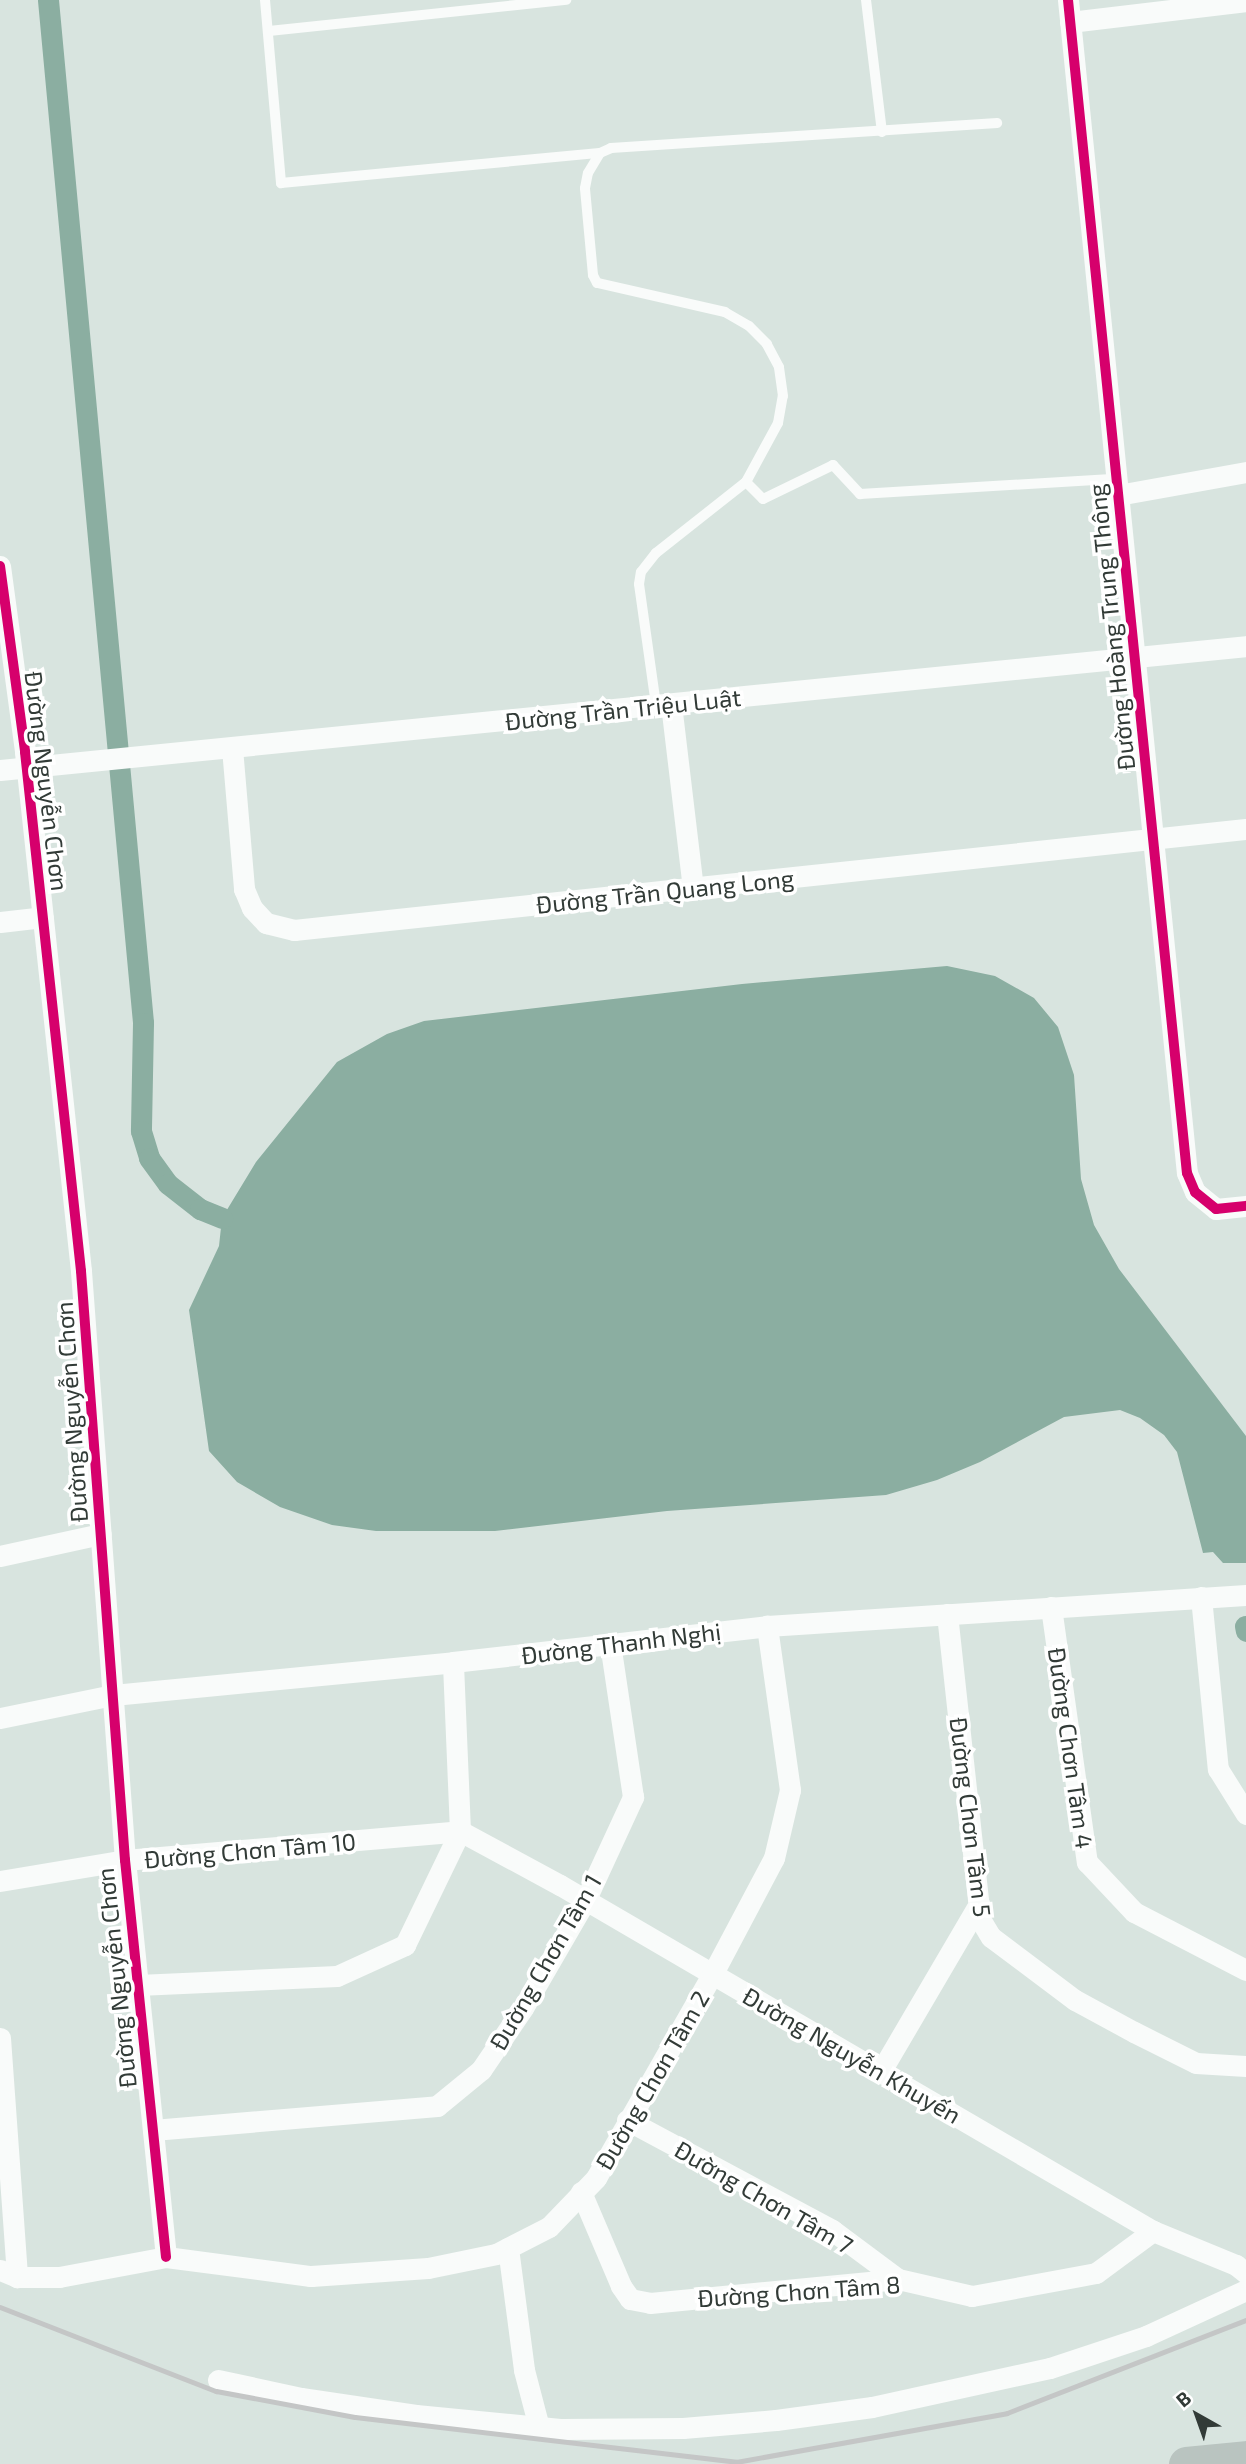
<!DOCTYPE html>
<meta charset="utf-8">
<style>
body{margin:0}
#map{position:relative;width:1246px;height:2464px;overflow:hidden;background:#d8e4df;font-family:"Exo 2",sans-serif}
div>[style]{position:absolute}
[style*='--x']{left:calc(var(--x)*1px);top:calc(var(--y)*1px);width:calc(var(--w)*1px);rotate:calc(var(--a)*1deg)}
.water>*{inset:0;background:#8baea1}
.canal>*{height:21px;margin:-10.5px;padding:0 10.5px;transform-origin:10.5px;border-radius:10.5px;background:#8baea1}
.service>*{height:10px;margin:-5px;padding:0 5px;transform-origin:5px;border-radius:5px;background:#f9fbfa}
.minor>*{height:21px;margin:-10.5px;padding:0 10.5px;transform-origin:10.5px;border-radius:10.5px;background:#f9fbfa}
.trunk>*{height:35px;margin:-17.5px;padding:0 17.5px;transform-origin:17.5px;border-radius:17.5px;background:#b9c4c0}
.rail>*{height:5px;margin:-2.5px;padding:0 2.5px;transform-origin:2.5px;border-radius:2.5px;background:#c4c6c6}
.cycleway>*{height:10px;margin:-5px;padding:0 5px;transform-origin:5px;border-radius:5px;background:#d6006c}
span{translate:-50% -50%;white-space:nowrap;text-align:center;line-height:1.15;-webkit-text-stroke:7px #fff;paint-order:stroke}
.street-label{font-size:24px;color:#323b37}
.north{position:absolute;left:1162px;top:2380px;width:70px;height:70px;-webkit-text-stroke:5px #fff;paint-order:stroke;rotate:320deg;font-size:19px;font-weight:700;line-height:28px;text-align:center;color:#323b37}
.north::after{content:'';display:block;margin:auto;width:24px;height:32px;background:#323b37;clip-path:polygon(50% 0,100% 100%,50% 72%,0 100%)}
</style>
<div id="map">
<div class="water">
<div style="clip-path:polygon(947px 966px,995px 976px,1034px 998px,1058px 1027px,1074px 1075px,1081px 1179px,1094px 1225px,1119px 1269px,1246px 1436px,1246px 1563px,1223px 1563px,1213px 1552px,1203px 1553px,1177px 1452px,1164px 1435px,1140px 1418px,1120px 1410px,1064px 1417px,980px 1462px,937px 1480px,886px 1495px,667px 1511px,495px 1531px,376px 1531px,332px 1525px,280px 1507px,237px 1482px,209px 1451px,189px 1310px,219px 1246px,222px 1218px,256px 1162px,337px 1062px,387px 1034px,424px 1021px,742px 984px)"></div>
</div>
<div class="canal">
<div style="--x:48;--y:0;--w:1027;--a:84.69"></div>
<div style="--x:143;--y:1023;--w:108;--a:91.1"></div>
<div style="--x:141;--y:1131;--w:28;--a:73"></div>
<div style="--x:149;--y:1158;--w:32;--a:54"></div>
<div style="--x:168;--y:1184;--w:41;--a:38"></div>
<div style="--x:200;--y:1209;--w:24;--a:22"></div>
<div style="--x:1245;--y:1626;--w:5;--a:79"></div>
</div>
<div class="service">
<div style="--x:265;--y:0;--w:184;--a:85"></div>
<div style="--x:281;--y:183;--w:320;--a:-5.4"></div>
<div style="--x:866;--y:0;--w:133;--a:83.1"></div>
<div style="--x:269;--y:31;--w:299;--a:-6"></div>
<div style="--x:746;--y:482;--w:24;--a:45"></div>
<div style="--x:763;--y:499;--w:78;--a:-25.9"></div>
<div style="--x:833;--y:465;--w:40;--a:47"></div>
<div style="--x:860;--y:494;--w:256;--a:-3.4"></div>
<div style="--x:656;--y:705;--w:122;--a:-98"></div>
<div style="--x:639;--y:584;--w:12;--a:-81"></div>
<div style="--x:641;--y:572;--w:24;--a:-52"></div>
<div style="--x:656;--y:553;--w:115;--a:-38.3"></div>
<div style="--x:746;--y:482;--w:67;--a:-61.5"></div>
<div style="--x:778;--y:423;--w:27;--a:-80"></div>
<div style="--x:783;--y:396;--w:29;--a:-98"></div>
<div style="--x:779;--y:367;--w:26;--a:-118"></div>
<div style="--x:767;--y:344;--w:25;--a:-135"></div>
<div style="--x:749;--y:326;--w:28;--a:-150"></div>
<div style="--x:725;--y:312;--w:131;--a:-167.2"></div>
<div style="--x:597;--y:283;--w:9;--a:-117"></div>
<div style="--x:593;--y:275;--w:87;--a:-95.3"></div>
<div style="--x:585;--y:188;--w:15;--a:-79"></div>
<div style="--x:588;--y:173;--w:23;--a:-59"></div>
<div style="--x:600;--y:153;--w:12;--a:-24"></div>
<div style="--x:611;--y:148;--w:387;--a:-3.7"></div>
</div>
<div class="minor">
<div style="--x:1068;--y:0;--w:1179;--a:84.21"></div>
<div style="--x:1187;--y:1173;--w:21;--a:67"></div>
<div style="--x:1195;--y:1192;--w:27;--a:39"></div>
<div style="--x:1216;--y:1209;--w:30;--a:-6"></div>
<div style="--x:1070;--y:22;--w:177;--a:-6.8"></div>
<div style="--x:1118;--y:495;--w:130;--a:-10.2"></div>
<div style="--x:0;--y:566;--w:188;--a:82.3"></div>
<div style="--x:25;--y:752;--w:522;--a:83.84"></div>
<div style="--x:81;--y:1271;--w:591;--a:85.73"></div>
<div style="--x:125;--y:1860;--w:399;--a:84.1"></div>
<div style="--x:671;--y:704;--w:185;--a:83.2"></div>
<div style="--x:232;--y:748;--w:142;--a:85.1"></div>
<div style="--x:244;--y:889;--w:21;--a:67"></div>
<div style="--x:252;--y:908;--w:21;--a:47"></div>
<div style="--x:266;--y:923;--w:29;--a:14"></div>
<div style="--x:294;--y:930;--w:957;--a:-6.06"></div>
<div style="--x:0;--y:770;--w:1252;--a:-5.68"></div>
<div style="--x:0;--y:922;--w:43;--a:-6.6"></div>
<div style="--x:0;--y:1556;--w:103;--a:-12.3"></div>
<div style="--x:1201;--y:1597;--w:173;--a:84.4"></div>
<div style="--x:1218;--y:1769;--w:53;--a:58.1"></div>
<div style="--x:1051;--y:1607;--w:258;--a:82"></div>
<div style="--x:1087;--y:1862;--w:69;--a:46.8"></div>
<div style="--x:1134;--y:1912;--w:126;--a:27.4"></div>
<div style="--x:947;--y:1614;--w:307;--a:83.8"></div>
<div style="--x:980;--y:1919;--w:21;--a:59"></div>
<div style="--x:991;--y:1937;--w:105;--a:36.9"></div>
<div style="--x:1075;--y:2000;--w:67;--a:28.5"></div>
<div style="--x:1134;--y:2032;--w:69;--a:26.6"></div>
<div style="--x:1196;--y:2063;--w:50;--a:3.4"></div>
<div style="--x:0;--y:1718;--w:115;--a:-11.5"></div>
<div style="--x:113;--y:1695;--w:342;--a:-5.5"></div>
<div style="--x:453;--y:1662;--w:316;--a:-6.5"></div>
<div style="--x:767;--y:1626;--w:480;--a:-3.7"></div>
<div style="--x:460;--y:1831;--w:114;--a:28.4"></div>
<div style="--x:560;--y:1885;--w:687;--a:30.26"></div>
<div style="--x:1153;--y:2231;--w:90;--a:22.3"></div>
<div style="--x:1236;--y:2265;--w:13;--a:39"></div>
<div style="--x:0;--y:1881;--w:127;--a:-9.5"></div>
<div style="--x:125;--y:1860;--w:336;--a:-4.9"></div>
<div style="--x:138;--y:1985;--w:199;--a:-2.6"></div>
<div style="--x:337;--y:1976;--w:75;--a:-24.5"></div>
<div style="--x:405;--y:1945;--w:127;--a:-64.2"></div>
<div style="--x:460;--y:1831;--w:169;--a:-92.4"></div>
<div style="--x:0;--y:2038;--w:240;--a:85.9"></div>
<div style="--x:881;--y:2071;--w:194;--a:-59.6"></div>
<div style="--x:627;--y:2120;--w:233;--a:28.2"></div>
<div style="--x:832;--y:2230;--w:82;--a:36.6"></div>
<div style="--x:153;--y:2130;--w:285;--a:-4.8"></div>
<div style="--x:437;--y:2106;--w:57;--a:-39.3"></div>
<div style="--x:481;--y:2070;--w:75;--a:-55.9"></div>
<div style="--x:523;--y:2008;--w:124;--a:-59.9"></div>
<div style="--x:585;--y:1901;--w:115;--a:-65.2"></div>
<div style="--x:633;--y:1797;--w:155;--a:-98.5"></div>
<div style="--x:581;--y:2192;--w:102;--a:66.9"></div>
<div style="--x:621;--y:2286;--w:16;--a:55"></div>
<div style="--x:630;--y:2299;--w:20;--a:11"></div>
<div style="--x:650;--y:2303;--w:249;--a:-5.5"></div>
<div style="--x:898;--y:2279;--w:76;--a:12.9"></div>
<div style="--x:972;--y:2296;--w:126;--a:-10.5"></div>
<div style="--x:1096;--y:2273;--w:71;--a:-36.4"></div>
<div style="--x:508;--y:2248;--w:123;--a:82.5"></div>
<div style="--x:524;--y:2370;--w:59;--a:75.3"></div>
<div style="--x:0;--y:2270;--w:18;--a:22"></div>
<div style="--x:17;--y:2277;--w:42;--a:0"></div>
<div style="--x:59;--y:2277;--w:109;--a:-10.6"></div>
<div style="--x:166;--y:2257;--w:146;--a:7.5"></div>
<div style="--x:311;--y:2276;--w:117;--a:-3.9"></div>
<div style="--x:428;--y:2268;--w:69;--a:-11.6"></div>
<div style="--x:496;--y:2254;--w:59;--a:-27"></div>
<div style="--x:549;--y:2227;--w:68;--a:-46.2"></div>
<div style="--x:596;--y:2178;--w:234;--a:-60.3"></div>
<div style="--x:712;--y:1975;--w:132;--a:-62.1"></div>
<div style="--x:774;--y:1858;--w:70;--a:-76.8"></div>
<div style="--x:790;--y:1790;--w:166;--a:-98"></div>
<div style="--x:218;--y:2380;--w:85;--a:12.2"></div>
<div style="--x:301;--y:2398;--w:116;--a:8.4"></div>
<div style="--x:416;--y:2415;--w:147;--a:5.5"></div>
<div style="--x:562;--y:2429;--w:121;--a:-0.5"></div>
<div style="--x:683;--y:2428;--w:93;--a:-4.9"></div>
<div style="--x:776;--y:2420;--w:97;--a:-7.7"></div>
<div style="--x:872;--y:2407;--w:182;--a:-12.4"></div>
<div style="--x:1050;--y:2368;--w:101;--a:-18.4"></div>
<div style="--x:1146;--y:2336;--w:110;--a:-24.7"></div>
</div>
<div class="trunk">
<div style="--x:1186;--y:2464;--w:60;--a:-5.7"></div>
</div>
<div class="rail">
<div style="--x:0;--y:2307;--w:232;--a:21.3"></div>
<div style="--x:216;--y:2391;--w:141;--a:10.6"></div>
<div style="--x:355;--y:2417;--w:384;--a:6.7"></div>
<div style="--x:736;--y:2462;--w:275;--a:-10.2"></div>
<div style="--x:1007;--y:2413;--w:256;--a:-21.3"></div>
</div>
<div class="cycleway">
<div style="--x:1068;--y:0;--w:1179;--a:84.21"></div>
<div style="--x:1187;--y:1173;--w:21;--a:67"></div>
<div style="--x:1195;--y:1192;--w:27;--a:39"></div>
<div style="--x:1216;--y:1209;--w:30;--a:-6"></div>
<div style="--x:0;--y:566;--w:188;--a:82.3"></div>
<div style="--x:25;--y:752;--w:522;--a:83.84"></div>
<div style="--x:81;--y:1271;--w:591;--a:85.73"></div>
<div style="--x:125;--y:1860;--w:399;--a:84.1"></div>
</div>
<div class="street-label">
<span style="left:1111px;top:627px;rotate:-96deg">Đường Hoàng Trung Thông</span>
<span style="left:623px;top:709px;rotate:-6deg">Đường Trần Triệu Luật</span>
<span style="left:47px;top:781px;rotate:83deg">Đường Nguyễn Chơn</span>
<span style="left:665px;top:891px;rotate:-6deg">Đường Trần Quang Long</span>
<span style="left:71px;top:1412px;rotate:-94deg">Đường Nguyễn Chơn</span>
<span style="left:621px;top:1643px;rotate:-7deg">Đường Thanh Nghị</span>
<span style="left:1071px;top:1748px;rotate:82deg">Đường Chơn Tâm 4</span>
<span style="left:971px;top:1817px;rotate:83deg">Đường Chơn Tâm 5</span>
<span style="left:250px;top:1850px;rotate:-5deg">Đường Chơn Tâm 10</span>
<span style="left:545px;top:1962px;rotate:-60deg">Đường Chơn Tâm 1</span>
<span style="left:116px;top:1978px;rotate:-96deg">Đường Nguyễn Chơn</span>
<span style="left:852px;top:2055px;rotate:30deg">Đường Nguyễn Khuyến</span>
<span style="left:652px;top:2080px;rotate:-60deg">Đường Chơn Tâm 2</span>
<span style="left:764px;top:2197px;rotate:30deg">Đường Chơn Tâm 7</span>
<span style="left:799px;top:2291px;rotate:-4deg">Đường Chơn Tâm 8</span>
</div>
<div class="north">B</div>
</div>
